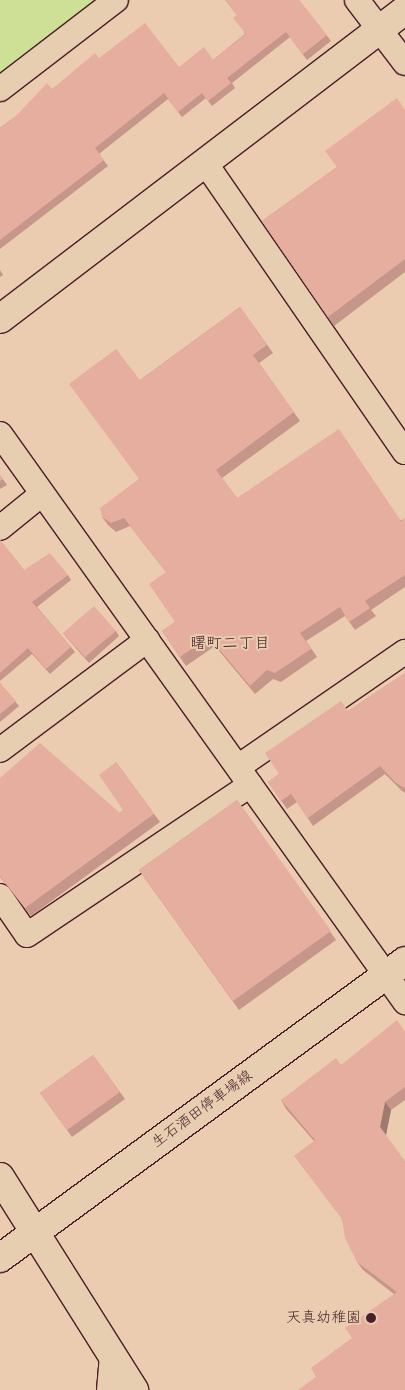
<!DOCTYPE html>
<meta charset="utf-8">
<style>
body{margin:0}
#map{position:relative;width:405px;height:1390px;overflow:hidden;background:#ecccb0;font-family:"Comic Neue","Klee One",sans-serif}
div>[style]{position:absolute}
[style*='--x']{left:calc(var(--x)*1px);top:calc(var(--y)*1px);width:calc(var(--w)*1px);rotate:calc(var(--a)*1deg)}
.green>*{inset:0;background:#cee095}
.roads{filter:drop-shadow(1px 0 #4a1f2b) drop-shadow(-1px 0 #4a1f2b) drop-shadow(0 1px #4a1f2b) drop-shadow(0 -1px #4a1f2b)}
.minor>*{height:24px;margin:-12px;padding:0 12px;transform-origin:12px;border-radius:12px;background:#e8ceb0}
.tertiary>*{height:28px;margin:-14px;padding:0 14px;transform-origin:14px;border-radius:14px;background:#e8ceb0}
.secondary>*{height:28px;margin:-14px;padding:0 14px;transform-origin:14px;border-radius:14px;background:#e8ceb0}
.wall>*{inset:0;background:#c59689}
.shaded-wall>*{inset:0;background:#a07a6f}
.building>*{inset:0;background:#e5ae9f}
.dots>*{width:14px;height:14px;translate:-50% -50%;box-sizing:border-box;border:2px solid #e8ceb0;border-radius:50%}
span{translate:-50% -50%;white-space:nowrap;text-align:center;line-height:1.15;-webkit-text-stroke:4px #e8ceb0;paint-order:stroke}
.street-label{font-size:15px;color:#4a1f2b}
.poi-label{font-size:15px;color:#4a1f2b}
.right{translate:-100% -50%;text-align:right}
.neighbourhood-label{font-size:16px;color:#4a1f2b}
</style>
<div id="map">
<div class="green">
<div style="clip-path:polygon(0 0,95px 0,0 73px)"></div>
</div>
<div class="roads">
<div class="minor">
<div style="--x:357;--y:0;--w:79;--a:52.7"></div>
<div style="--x:0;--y:89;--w:146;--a:-37.5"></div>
<div style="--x:206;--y:164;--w:350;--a:55.4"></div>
<div style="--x:0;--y:434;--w:698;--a:54.51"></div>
<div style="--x:0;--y:528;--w:54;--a:-39"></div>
<div style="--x:0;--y:750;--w:184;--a:-36.8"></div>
<div style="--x:238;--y:767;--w:203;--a:-34.6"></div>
<div style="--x:0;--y:896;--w:47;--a:55.3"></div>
<div style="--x:27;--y:935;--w:269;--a:-33.9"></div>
<div style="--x:109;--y:1390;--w:36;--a:-85"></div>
</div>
<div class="tertiary">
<div style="--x:0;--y:319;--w:509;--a:-37.34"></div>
<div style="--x:0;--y:1177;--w:252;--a:57.8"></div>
</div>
<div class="secondary">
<div style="--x:0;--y:1258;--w:502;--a:-36.25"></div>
</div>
</div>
<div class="wall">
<div style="clip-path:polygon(225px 0,299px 0,331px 41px,307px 60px,290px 37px,232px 83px,235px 88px,212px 106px,206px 98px,182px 117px,168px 99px,99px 154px,108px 166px,0 249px,0 128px,52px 89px,99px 58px,179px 67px,213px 60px,245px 34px,237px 15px)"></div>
<div style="clip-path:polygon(405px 110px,405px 272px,334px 326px,262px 221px,337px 167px)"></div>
<div style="clip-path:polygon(0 270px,3px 275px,0 277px)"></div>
<div style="clip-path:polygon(240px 307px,273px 353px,259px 363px,300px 421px,222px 478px,237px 498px,401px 520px,405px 519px,405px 587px,371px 610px,376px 616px,355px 630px,345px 616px,306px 641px,317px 657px,281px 682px,273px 679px,255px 694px,215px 646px,186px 666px,162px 631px,175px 622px,166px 572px,130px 526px,116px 532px,108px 525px,102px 517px,139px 479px,140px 380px)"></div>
<div style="clip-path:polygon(0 475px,7px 485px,0 489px)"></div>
<div style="clip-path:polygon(0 540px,24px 570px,68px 575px,71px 580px,37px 607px,71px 647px,75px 652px,50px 674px,32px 654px,0 681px)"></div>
<div style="clip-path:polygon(116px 631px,119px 636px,89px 663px,67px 638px,63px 633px)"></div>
<div style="clip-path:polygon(405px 673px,405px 793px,402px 791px,385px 774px,313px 826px,297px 802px,287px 809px,268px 782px,279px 774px,348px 711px)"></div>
<div style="clip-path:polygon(0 683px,19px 706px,0 722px)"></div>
<div style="clip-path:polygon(116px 762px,160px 822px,31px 916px,0 877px,0 778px,120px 813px,123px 810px)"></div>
<div style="clip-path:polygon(237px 800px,336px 940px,239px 1010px,139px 870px)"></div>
<div style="clip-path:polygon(405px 1032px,405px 1100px,391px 1110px,386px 1135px,405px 1390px,316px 1377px,394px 1294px,363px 1270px,357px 1262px,314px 1141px,286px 1109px,281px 1100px,341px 1065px)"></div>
<div style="clip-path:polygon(93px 1055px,125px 1099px,72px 1137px,40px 1093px)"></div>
</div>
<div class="shaded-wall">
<div style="clip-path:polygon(385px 1102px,391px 1110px,386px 1135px,380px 1127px)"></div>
</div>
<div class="building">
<div style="clip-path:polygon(225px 0,299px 0,327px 35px,303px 54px,286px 32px,227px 78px,231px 83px,208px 101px,202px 93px,178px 112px,164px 93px,95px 148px,104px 160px,0 240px,0 128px,16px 116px,47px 83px,52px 89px,95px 53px,99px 58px,145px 23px,179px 67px,204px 47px,213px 60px,246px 34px,233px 18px,237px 15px)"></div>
<div style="clip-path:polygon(397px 98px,405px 110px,405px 259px,328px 317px,262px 221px,337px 167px,325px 151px)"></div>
<div style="clip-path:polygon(240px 307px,267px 345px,253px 355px,294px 412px,216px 470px,237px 498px,339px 429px,401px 521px,404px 518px,405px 519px,405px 575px,365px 601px,370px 608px,349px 622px,340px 607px,300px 633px,311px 649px,275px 673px,267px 670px,250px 686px,209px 637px,180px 657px,162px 631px,175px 622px,149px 584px,166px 572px,124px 518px,111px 523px,102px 517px,100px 508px,139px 479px,69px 384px,116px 349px,140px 380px)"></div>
<div style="clip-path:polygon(0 475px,3px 479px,0 481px)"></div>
<div style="clip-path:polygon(0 540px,24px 570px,50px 553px,68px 575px,32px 602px,71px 647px,46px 669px,28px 648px,0 673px)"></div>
<div style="clip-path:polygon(94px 606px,116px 631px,85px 657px,63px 633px)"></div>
<div style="clip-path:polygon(405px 673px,405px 788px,396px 783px,380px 766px,308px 818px,291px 794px,281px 801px,268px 782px,279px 774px,265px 753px,341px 701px,348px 711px)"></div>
<div style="clip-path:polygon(0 683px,16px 701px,0 714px)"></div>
<div style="clip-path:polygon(40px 743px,120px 813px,123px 810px,99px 775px,116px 762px,154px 814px,25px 908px,0 876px,0 778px)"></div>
<div style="clip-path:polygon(237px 800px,331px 931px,233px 1001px,139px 870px)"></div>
<div style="clip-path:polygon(397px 1020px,405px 1032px,405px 1087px,385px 1102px,380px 1127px,405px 1161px,405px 1390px,298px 1390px,316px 1377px,311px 1368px,352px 1338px,345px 1328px,397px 1292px,357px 1262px,345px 1238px,342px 1219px,294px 1156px,315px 1140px,281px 1100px,336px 1058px,341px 1065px)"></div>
<div style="clip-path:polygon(93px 1055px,120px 1092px,67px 1130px,40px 1093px)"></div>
</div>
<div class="dots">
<div style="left:371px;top:1318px;background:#4a1f2b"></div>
</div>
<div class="street-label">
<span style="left:202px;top:1109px;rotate:-36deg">生石酒田停車場線</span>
</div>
<div class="poi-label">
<span class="right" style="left:361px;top:1318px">天真幼稚園</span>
</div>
<div class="neighbourhood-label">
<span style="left:230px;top:643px">曙町二丁目</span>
</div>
</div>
